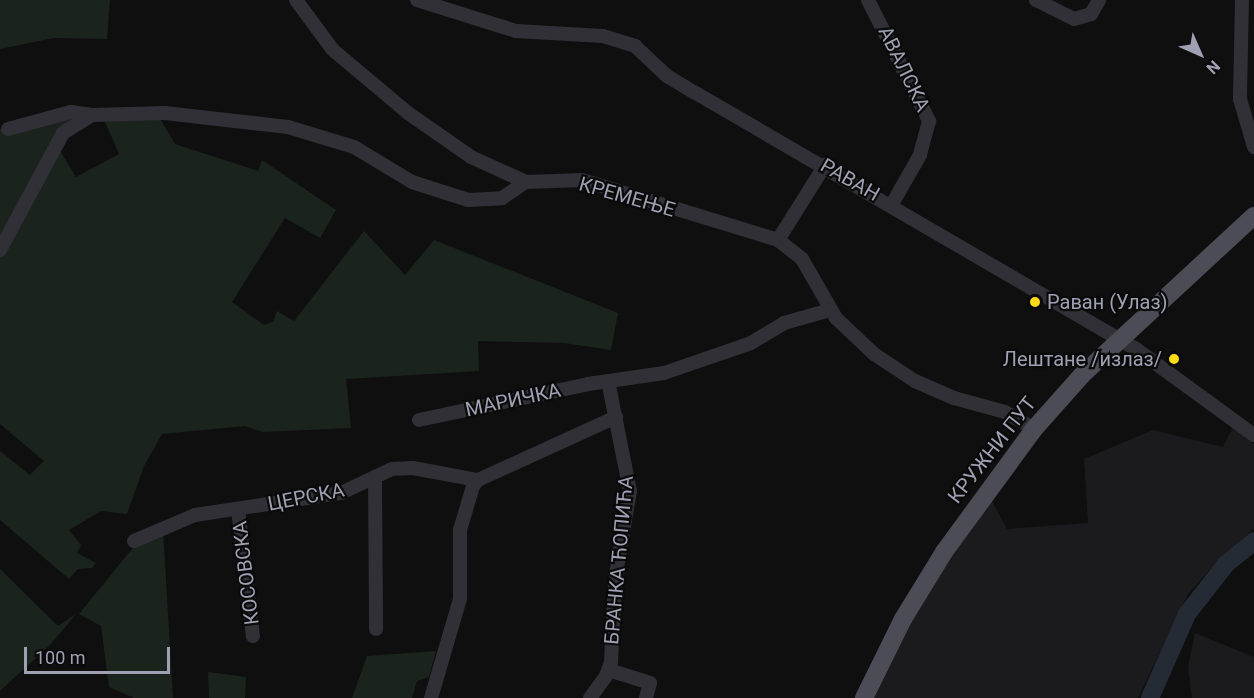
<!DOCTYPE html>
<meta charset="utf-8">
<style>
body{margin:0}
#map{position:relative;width:1254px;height:698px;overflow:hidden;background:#0f0f10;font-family:Roboto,sans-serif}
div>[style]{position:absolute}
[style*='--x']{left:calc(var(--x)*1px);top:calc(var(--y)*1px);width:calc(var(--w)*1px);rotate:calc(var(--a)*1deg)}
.built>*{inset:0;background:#1b1b1d}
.green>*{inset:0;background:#1b231d}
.river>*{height:18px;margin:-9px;padding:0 9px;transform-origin:9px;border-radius:9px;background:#252b34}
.minor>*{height:14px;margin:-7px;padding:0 7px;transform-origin:7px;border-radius:7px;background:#303036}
.major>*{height:18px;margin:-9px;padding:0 9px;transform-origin:9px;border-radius:9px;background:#4b4c55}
.dots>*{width:16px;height:16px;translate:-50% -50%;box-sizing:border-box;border:3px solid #0a0a0b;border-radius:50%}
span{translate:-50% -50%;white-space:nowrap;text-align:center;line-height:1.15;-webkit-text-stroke:4.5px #0a0a0b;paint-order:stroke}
.street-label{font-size:20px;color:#9fa1b3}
.poi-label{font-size:20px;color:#9fa1b3}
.left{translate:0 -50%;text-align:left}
.right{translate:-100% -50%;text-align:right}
.north{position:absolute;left:1170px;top:24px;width:60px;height:60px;-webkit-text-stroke:4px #0a0a0b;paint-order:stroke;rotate:135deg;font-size:16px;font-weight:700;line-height:24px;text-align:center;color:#9fa1b3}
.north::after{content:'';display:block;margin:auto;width:21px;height:27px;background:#9fa1b3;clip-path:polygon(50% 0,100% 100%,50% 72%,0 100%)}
.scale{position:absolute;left:24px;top:647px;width:146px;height:27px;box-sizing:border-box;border:3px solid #9fa1b3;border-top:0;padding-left:8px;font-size:18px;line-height:21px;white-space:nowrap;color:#9fa1b3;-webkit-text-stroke:4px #0a0a0b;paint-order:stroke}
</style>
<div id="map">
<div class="built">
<div style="clip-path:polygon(1233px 427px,1254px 444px,1254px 529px,1223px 555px,1188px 594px,1138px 698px,870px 698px,892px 649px,986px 490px,1007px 529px,1088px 523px,1084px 459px,1153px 430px,1223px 447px)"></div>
<div style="clip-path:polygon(1195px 633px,1254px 657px,1254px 698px,1192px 698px,1188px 667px)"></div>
</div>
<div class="green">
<div style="clip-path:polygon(0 0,110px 0,107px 39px,54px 38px,0 49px)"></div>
<div style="clip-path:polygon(73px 114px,75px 121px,0 246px,0 129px)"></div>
<div style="clip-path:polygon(158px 115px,175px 144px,258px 171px,262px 160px,336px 210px,320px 238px,285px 218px,261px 256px,232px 302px,264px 325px,273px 322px,277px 311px,294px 321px,364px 231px,405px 275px,434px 240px,618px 313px,611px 350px,564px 343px,478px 341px,479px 371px,346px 379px,351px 428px,263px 432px,245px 426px,162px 434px,144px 466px,127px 514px,101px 511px,69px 530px,81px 545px,77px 553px,96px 563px,92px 568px,78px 569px,69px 579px,0 520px,0 451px,30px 475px,44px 461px,0 424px,0 253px,57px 146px,76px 177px,119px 154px,103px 117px)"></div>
<div style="clip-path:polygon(163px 529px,173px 698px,134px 698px,109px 687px,101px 626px,79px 614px,136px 544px)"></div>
<div style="clip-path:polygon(0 569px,58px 626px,76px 614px,51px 644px,0 691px)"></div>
<div style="clip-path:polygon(436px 651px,429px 677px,417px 681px,412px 698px,352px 698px,367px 656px)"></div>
<div style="clip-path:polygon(208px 672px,246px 677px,245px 698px,209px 698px)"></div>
</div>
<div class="river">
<div style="--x:1150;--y:698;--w:92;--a:-66.2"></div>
<div style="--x:1187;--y:614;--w:63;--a:-52"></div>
<div style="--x:1226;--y:564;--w:36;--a:-39"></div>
</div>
<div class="minor">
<div style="--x:296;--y:0;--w:62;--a:53.5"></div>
<div style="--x:333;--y:50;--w:98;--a:40"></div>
<div style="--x:408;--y:113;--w:77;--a:34.9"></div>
<div style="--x:471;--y:157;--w:60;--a:24.4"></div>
<div style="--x:417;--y:0;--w:104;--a:17.4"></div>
<div style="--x:516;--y:31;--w:87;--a:3.3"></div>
<div style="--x:603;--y:36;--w:34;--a:17"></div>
<div style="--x:635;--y:46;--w:44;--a:43.2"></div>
<div style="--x:667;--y:76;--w:31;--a:31"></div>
<div style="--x:694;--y:92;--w:511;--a:30.18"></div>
<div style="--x:1136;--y:349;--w:146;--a:36.1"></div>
<div style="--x:868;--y:0;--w:136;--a:63.2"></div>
<div style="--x:929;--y:121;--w:35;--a:105"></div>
<div style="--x:920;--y:155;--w:56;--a:119.7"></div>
<div style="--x:1036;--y:0;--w:42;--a:26.6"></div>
<div style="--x:1074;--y:19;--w:18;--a:-16"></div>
<div style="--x:1091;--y:14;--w:16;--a:-60"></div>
<div style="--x:1242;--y:0;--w:99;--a:91.2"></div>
<div style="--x:1240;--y:99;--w:50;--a:73.7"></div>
<div style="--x:8;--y:129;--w:65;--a:-15.1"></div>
<div style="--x:71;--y:112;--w:21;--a:8"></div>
<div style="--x:778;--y:240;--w:89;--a:-57.9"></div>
<div style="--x:0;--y:250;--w:133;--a:-61.7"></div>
<div style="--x:63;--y:133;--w:34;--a:-32"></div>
<div style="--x:92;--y:115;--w:73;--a:-1.6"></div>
<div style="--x:165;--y:113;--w:124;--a:6.5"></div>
<div style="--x:288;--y:127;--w:69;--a:16.9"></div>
<div style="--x:354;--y:147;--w:68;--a:31.1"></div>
<div style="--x:412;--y:182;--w:59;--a:17.8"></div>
<div style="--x:468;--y:200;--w:34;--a:-3"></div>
<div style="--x:502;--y:198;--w:29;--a:-34"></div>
<div style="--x:526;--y:182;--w:56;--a:-2"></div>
<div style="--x:582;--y:180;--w:205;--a:17"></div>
<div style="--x:778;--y:240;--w:31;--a:38"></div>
<div style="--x:802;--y:259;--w:68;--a:60"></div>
<div style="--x:836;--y:318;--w:52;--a:43.5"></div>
<div style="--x:874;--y:354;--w:49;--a:33.4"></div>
<div style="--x:915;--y:381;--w:43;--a:23.6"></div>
<div style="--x:954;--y:398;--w:53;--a:15.4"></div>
<div style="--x:1005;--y:412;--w:34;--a:30"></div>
<div style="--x:419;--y:420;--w:173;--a:-12"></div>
<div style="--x:588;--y:384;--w:77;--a:-8.2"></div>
<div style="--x:664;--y:373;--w:92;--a:-19"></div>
<div style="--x:751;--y:343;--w:39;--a:-31"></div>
<div style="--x:784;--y:323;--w:48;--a:-15.8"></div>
<div style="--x:375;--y:477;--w:152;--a:89.6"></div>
<div style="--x:238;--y:509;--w:128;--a:83.3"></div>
<div style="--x:134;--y:541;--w:66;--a:-23.1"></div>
<div style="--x:195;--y:515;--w:148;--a:-8.6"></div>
<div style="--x:341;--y:493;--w:56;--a:-25.2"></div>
<div style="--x:392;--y:469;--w:21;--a:-3"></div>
<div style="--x:413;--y:468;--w:66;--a:10.5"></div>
<div style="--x:609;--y:670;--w:43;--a:17.6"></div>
<div style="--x:650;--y:683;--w:16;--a:105"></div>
<div style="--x:431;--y:698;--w:103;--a:-73.7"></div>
<div style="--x:460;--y:599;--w:69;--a:-90"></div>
<div style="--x:460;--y:530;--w:46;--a:-73.5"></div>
<div style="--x:473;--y:486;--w:8;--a:-50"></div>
<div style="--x:478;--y:480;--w:152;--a:-24.5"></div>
<div style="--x:590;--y:698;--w:27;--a:-54"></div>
<div style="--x:606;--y:676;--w:15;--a:-70"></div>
<div style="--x:611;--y:662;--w:82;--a:-87.2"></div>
<div style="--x:615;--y:580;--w:90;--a:-80.4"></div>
<div style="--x:630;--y:491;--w:112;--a:-101.3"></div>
</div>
<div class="major">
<div style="--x:864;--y:698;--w:88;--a:-63.7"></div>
<div style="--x:903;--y:619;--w:79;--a:-58.5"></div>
<div style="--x:944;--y:552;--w:152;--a:-53.8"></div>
<div style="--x:1034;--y:429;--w:72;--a:-48.4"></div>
<div style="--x:1082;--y:375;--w:234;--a:-42.8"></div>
</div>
<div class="dots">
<div style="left:1035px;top:302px;background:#ffda18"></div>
<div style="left:1174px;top:359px;background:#ffda18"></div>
</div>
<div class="street-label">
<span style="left:904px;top:69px;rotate:64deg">АВАЛСКА</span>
<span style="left:850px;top:180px;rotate:30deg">РАВАН</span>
<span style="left:627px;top:197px;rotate:16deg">КРЕМЕЊЕ</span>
<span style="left:513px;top:400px;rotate:-12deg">МАРИЧКА</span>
<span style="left:992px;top:450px;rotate:-52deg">КРУЖНИ ПУТ</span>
<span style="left:306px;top:497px;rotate:-11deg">ЦЕРСКА</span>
<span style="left:619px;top:560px;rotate:-85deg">БРАНКА ЋОПИЋА</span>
<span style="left:246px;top:573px;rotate:-97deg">КОСОВСКА</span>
</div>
<div class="poi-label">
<span class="left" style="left:1047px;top:302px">Раван (Улаз)</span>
<span class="right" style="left:1162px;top:359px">Лештане /излаз/</span>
</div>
<div class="north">N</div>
<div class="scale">100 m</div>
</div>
